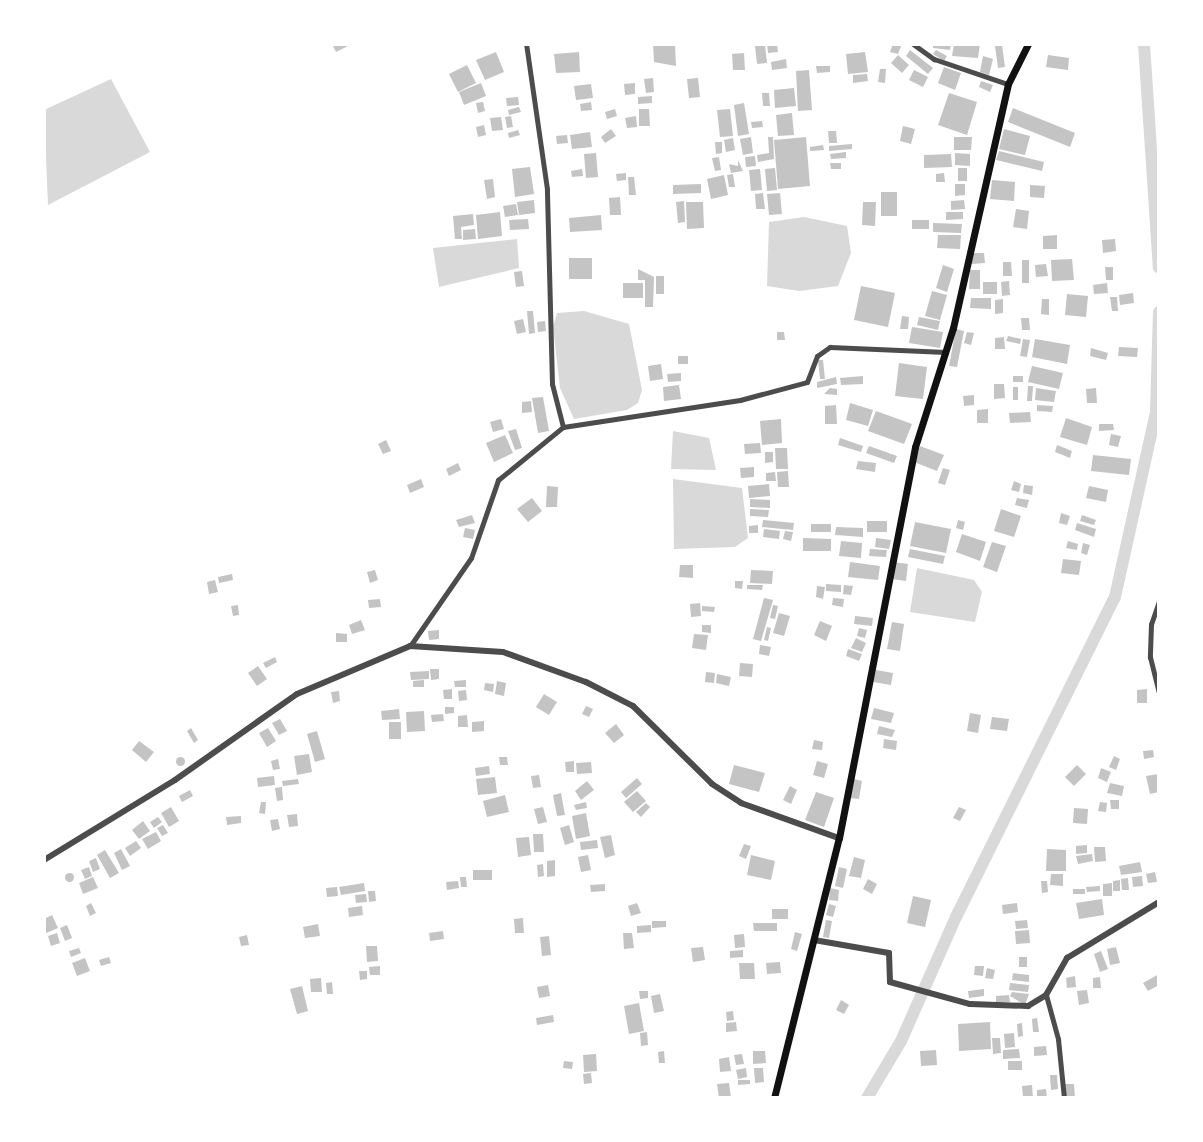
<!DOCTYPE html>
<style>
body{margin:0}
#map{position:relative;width:1203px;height:1142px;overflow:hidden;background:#fff;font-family:Rubik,sans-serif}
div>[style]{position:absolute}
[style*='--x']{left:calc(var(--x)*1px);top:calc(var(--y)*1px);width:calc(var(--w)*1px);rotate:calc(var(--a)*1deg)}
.water>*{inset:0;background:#d9d9d9}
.canal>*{height:12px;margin:-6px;padding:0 6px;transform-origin:6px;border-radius:6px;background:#d9d9d9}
.building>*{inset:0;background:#c4c4c4}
.round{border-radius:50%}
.minor>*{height:5px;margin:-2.5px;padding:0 2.5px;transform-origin:2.5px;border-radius:2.5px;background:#4c4c4c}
.tertiary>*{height:6px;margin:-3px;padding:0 3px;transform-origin:3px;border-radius:3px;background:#4c4c4c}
.secondary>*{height:7px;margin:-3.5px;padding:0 3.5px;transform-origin:3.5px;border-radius:3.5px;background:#111}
span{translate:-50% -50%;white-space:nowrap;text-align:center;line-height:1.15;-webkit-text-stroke:6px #fff;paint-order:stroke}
.frame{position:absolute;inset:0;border:46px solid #fff;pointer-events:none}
</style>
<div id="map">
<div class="water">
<div style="clip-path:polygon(111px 79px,150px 152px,48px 205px,44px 110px)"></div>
<div style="clip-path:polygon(804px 217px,847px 226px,851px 253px,838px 286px,799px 291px,767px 286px,769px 222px)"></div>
<div style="clip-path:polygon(517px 239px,519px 268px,439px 287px,433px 248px)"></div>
<div style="clip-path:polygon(584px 311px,629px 324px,642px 390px,638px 403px,627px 410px,574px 419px,560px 388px,553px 327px,557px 313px)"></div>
<div style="clip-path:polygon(673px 431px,709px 438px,716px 470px,671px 469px)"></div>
<div style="clip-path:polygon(673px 479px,742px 488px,748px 538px,735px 547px,674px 549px)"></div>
<div style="clip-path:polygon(917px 568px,974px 580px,982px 592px,975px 622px,910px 612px)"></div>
</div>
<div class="canal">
<div style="--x:1144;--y:44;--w:224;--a:86.2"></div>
<div style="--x:867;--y:1098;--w:66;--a:-59.2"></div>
<div style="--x:901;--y:1041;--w:136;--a:-66.1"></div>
<div style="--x:956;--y:917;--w:357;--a:-63.6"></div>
<div style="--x:1115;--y:597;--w:189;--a:-77.5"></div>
<div style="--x:1156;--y:412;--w:100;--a:-88.3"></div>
</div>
<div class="building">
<div style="clip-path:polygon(332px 44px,352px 44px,336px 52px)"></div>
<div style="clip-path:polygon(653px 44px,675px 44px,676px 66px,654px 62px)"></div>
<div style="clip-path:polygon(767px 44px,777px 44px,778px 52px,768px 53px)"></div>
<div style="clip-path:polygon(893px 44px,902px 44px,898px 54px,890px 52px)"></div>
<div style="clip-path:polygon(933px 44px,951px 44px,950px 50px,933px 48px)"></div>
<div style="clip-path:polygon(954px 44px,980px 44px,978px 58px,952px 56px)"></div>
<div style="clip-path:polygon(765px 45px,767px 63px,757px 64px,755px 46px)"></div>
<div style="clip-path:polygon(1002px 45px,1005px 67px,998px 68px,995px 46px)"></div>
<div style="clip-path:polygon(910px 50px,933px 68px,928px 74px,906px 56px)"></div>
<div style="clip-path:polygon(936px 50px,947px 56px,944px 61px,933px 54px)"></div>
<div style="clip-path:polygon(496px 52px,504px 72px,485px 80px,476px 60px)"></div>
<div style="clip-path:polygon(579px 52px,580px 72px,556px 73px,554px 54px)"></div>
<div style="clip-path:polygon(865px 52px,868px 72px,848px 74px,846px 54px)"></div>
<div style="clip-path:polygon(744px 53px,745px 70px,733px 70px,732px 54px)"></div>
<div style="clip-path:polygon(898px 55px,909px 65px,902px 73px,891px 63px)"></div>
<div style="clip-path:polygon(1048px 55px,1069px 58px,1068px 70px,1046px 67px)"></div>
<div style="clip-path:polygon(983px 56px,993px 59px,989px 75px,980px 72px)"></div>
<div style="clip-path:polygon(786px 59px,787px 68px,772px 70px,771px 62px)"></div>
<div style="clip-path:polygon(467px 65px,476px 83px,458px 92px,449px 74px)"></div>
<div style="clip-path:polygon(816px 66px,830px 66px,830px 72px,817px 73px)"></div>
<div style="clip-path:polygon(944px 67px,961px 73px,955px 90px,938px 83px)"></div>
<div style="clip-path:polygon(880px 69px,886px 69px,885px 83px,878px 82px)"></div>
<div style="clip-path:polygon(809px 70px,812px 110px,798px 111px,796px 71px)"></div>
<div style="clip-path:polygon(914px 70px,928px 77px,923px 87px,909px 80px)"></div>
<div style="clip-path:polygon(867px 74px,868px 81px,853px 83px,853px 75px)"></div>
<div style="clip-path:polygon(653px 78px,654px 92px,646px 93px,644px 79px)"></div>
<div style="clip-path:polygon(698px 78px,700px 97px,689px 98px,687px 79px)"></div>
<div style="clip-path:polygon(981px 81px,993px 85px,990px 92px,979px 87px)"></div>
<div style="clip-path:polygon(481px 83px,486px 96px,464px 105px,459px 92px)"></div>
<div style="clip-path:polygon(635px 83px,635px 94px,625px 95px,624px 84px)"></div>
<div style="clip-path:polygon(591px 84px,593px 98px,576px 100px,574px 86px)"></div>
<div style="clip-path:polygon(794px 88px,796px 106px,775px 108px,774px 90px)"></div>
<div style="clip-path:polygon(762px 93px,769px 93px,770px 106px,763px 106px)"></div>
<div style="clip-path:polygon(949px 93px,977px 102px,967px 135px,938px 125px)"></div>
<div style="clip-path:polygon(652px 96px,652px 103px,638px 104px,638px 97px)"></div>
<div style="clip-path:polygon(518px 97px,519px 105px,507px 106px,506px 98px)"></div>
<div style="clip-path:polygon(483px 102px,485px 111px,478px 113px,476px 103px)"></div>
<div style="clip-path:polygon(591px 102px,592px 110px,581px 111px,580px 104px)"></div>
<div style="clip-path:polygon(744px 103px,749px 134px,738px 136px,734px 105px)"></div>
<div style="clip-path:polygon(519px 107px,521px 112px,509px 115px,508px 110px)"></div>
<div style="clip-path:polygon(1013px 108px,1075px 133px,1070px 147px,1008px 122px)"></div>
<div style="clip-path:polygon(615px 109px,617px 116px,607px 119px,605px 112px)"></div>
<div style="clip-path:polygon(639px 109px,649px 109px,650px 126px,639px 126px)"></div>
<div style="clip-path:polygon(730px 109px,733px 136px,720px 137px,717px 110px)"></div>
<div style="clip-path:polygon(792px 113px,794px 135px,778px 136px,776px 115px)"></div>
<div style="clip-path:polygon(511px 116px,513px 127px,507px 128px,505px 117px)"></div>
<div style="clip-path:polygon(636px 116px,637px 127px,627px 128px,625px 118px)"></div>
<div style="clip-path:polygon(501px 117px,503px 130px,492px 131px,490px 118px)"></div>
<div style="clip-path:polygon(762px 121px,763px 127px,752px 128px,751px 122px)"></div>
<div style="clip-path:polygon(484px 125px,486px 135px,478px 137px,476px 127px)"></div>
<div style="clip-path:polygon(903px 126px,915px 129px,911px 144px,900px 141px)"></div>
<div style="clip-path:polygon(611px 129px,616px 136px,605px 143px,601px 137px)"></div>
<div style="clip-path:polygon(1004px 129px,1030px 136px,1025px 155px,999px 149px)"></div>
<div style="clip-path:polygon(518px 130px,520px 135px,509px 138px,508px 133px)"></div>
<div style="clip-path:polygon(828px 131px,836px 131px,837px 143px,829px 143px)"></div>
<div style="clip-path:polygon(590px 132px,592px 147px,572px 149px,570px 135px)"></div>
<div style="clip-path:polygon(567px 135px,568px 143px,557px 144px,556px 136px)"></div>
<div style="clip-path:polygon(751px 137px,753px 153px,743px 155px,740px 139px)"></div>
<div style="clip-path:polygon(768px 137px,773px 137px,774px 159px,758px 162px,757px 155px,769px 153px)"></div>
<div style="clip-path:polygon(806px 137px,810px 186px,778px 189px,774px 140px)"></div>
<div style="clip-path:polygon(954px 137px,972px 137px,971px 150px,954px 150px)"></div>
<div style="clip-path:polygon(733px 138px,735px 150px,726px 152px,724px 140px)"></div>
<div style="clip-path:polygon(715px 142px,722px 142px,722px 153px,716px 154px)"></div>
<div style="clip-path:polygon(852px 144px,852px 149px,829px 151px,829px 146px)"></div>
<div style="clip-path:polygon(823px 145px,824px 150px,810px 151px,810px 147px)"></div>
<div style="clip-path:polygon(999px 151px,1044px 162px,1042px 171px,996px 160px)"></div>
<div style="clip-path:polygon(846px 152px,846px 158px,831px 159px,830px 154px)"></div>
<div style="clip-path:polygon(596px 153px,598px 177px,586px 178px,584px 154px)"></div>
<div style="clip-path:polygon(955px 153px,970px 154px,970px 166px,955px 165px)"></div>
<div style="clip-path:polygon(951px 154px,952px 167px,924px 168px,924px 155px)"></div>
<div style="clip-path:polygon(755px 156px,756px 166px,746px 167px,745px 157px)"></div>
<div style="clip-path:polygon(719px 157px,721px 170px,715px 171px,712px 158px)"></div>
<div style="clip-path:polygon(738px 160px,743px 171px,731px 173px,729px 164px,738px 166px)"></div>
<div style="clip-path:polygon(830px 163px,841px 163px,841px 169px,831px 169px)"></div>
<div style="clip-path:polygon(530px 167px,534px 194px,515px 197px,512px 169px)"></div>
<div style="clip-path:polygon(775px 168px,777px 190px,767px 191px,765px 169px)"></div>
<div style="clip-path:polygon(958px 168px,967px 168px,967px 181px,958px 181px)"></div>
<div style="clip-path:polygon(582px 169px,583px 176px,572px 177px,571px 171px)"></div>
<div style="clip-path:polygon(760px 169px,762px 190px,751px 191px,749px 170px)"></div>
<div style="clip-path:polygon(626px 173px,626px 180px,617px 181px,616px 174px)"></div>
<div style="clip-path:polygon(944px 173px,945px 182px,936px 182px,936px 174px)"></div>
<div style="clip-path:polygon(733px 174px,735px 187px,729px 187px,727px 175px)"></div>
<div style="clip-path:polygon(724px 175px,728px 195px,711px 199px,707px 179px)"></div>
<div style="clip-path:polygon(628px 177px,634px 177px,636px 195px,629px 195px)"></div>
<div style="clip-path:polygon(493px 179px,495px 197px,487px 199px,484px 180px)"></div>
<div style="clip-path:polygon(992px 180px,1015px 182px,1014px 201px,990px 199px)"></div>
<div style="clip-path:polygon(701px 184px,701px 193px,673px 194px,673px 185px)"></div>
<div style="clip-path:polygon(955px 184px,965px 184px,965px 195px,955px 196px)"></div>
<div style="clip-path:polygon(1030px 185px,1045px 186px,1044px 198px,1030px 197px)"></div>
<div style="clip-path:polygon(881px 192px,897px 192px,897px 216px,881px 216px)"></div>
<div style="clip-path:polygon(763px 193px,765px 209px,756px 209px,755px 194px)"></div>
<div style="clip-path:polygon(780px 193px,782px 214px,769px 215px,767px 194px)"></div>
<div style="clip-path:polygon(620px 197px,621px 215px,610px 215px,609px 198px)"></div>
<div style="clip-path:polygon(534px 200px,535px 213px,519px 215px,517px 202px)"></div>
<div style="clip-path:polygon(964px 200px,965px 209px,951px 210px,951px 201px)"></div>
<div style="clip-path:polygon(684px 201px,685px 222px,678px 223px,676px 202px)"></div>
<div style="clip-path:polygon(686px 202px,703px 202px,704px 228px,687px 229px)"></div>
<div style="clip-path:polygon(863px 202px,876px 202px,875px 226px,862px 225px)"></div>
<div style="clip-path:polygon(516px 204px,518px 215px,505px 217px,503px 206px)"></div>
<div style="clip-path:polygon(1016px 209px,1029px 211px,1027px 229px,1013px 227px)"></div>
<div style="clip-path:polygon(500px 212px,502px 236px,478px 239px,476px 215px)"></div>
<div style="clip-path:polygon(946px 212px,963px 212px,963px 219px,946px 220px)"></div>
<div style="clip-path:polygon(473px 214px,474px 225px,461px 227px,462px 239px,455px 239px,453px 216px)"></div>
<div style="clip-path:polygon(601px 215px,602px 230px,570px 232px,569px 218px)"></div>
<div style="clip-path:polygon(528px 219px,529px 229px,510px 230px,509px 220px)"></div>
<div style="clip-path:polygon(912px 220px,929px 220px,929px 229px,912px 229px)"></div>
<div style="clip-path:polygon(933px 223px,962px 224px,961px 233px,933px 232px)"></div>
<div style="clip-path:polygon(475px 229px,476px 239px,463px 240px,463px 230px)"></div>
<div style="clip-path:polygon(938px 235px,961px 235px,960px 249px,937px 248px)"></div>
<div style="clip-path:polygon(1057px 235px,1057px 249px,1043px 249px,1043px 236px)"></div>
<div style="clip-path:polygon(1115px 239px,1116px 251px,1103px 253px,1102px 240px)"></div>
<div style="clip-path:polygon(972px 253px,984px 253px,985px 263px,972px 264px)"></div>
<div style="clip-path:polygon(569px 258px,592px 258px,592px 279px,569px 279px)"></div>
<div style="clip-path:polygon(1072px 259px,1074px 280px,1052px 281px,1051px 260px)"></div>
<div style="clip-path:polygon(1022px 260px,1029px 260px,1029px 283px,1022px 283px)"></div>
<div style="clip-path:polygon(1003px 262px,1011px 262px,1012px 276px,1003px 276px)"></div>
<div style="clip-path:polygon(1046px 264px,1048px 276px,1036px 277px,1035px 265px)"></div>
<div style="clip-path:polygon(943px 265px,954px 269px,947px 292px,936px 288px)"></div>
<div style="clip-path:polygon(1105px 267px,1113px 267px,1113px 280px,1106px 280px)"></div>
<div style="clip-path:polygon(638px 269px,654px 277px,653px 307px,645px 307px,645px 280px,638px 280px)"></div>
<div style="clip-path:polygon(970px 270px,980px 270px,980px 289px,969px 289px)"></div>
<div style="clip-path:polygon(522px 271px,524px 286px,516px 287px,514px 272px)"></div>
<div style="clip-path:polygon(656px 276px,664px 276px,664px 294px,656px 294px)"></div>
<div style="clip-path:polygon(1009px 281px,1010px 295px,1002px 296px,1001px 282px)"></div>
<div style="clip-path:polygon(983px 282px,997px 282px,997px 294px,983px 294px)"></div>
<div style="clip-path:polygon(623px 283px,643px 283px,643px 298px,623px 298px)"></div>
<div style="clip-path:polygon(1107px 283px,1108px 293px,1094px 294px,1093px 285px)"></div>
<div style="clip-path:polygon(861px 286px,895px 293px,888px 327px,854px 320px)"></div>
<div style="clip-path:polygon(932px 291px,947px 295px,940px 320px,925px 316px)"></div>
<div style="clip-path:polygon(1133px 293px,1134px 303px,1120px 305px,1119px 295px)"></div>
<div style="clip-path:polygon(1067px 294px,1088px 296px,1086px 317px,1065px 315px)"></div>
<div style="clip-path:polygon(1110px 297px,1117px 297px,1118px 311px,1112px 311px)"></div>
<div style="clip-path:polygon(971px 298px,991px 298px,991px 309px,970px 308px)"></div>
<div style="clip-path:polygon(1003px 299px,1003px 313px,995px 314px,995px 300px)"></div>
<div style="clip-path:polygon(1042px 299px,1049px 299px,1049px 315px,1041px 314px)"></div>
<div style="clip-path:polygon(527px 311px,533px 311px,535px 333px,529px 334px)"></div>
<div style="clip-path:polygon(902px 316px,909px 317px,908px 329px,900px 329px)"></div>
<div style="clip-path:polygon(919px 317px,940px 321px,938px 330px,917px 325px)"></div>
<div style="clip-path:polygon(1021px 318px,1029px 318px,1030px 330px,1022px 330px)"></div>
<div style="clip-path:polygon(523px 319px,526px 332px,517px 334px,514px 321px)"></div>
<div style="clip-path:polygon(545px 321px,546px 331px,538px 332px,537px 322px)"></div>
<div style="clip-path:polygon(912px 327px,943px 332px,940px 348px,909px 343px)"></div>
<div style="clip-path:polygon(956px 329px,964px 331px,957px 367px,949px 366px)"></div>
<div style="clip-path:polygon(777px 332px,784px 332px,785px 340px,777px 340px)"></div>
<div style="clip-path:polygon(967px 332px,974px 333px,971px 345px,964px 343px)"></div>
<div style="clip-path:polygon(1008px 336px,1021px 339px,1020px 344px,1006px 341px)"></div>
<div style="clip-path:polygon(1004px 337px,1005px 349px,995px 349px,995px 338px)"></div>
<div style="clip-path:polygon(1023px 339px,1030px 340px,1027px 357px,1020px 356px)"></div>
<div style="clip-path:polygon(1035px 339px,1070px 345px,1067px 364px,1032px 357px)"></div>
<div style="clip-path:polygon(1119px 347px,1138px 348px,1137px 357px,1118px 356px)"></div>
<div style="clip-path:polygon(1091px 348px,1108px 353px,1106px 360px,1090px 356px)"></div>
<div style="clip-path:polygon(678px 356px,688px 356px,688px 364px,678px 364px)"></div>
<div style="clip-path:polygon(818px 360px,823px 360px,825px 379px,820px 379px)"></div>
<div style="clip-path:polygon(899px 363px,927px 367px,923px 399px,895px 396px)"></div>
<div style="clip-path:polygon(661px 364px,663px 379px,650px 381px,648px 366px)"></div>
<div style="clip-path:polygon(1032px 366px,1063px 373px,1059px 389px,1028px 382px)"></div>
<div style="clip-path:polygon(681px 373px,681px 381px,668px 382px,667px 374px)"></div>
<div style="clip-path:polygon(863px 376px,863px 384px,841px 385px,840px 378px)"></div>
<div style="clip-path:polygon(1013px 376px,1023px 376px,1023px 382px,1013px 382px)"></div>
<div style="clip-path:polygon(836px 377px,837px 384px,817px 388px,817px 382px)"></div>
<div style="clip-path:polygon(994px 384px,1004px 384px,1005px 398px,994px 399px)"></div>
<div style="clip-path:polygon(679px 385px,681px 399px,664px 401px,663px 387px)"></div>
<div style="clip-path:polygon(1028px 386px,1033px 386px,1032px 401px,1027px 401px)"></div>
<div style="clip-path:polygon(1013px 387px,1018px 387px,1018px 400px,1013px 400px)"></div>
<div style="clip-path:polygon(830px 388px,837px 389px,837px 395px,824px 394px)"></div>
<div style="clip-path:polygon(1036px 388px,1056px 391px,1054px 402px,1035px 400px)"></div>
<div style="clip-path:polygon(1096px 388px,1097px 403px,1087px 403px,1086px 389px)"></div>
<div style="clip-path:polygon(974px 395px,974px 405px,964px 406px,963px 396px)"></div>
<div style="clip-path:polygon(543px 397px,549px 431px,538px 433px,532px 398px)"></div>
<div style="clip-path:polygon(531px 401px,532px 412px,522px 413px,522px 402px)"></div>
<div style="clip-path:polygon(850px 403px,873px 410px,868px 426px,846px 420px)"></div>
<div style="clip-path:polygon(836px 405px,837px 424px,825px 424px,825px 406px)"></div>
<div style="clip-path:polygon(1037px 405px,1053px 406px,1052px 412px,1037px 411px)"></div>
<div style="clip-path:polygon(988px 409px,988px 423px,977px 423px,977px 410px)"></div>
<div style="clip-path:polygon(876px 411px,912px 424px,904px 444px,868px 431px)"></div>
<div style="clip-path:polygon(1030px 412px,1031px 422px,1010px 423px,1009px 413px)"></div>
<div style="clip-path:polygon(1066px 418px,1092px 427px,1087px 445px,1060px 437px)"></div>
<div style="clip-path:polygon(501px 419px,504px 429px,493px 432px,490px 422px)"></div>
<div style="clip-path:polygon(781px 419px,782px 443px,762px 445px,760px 421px)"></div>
<div style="clip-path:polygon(1099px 424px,1113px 424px,1114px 430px,1099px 431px)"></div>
<div style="clip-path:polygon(516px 429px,522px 448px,515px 450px,508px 431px)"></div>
<div style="clip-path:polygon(1111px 434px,1121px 436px,1118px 447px,1109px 445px)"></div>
<div style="clip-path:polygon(505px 435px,513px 453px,494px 462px,486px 443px)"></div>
<div style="clip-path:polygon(840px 438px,863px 446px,861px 452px,838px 445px)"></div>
<div style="clip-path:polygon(386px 440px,391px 451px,383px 454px,378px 444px)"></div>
<div style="clip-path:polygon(760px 443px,761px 453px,745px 454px,744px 444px)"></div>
<div style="clip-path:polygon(1057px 445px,1072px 451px,1070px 458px,1055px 452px)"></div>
<div style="clip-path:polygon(869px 446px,897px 456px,894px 463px,866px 453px)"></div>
<div style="clip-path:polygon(920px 446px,944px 455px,937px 471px,914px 462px)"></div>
<div style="clip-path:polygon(775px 448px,787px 448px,788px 469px,776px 469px)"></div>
<div style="clip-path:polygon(765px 452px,773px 452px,773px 462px,765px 463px)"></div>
<div style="clip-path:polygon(1093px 455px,1131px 459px,1129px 475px,1091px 471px)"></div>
<div style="clip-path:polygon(858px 461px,876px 463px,875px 472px,856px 469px)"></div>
<div style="clip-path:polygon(458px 463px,461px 470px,449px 476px,446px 469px)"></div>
<div style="clip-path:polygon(754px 467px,754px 477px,741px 478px,740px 468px)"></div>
<div style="clip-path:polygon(943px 468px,950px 470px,945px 485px,938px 483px)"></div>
<div style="clip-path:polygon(788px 471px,789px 487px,778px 487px,777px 472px)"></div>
<div style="clip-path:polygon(775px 472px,776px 481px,766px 481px,766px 473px)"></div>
<div style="clip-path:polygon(421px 479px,424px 487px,410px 493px,407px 485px)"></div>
<div style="clip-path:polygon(1014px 481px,1021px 484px,1019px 492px,1011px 490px)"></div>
<div style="clip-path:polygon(769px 484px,770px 496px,749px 498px,748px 486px)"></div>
<div style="clip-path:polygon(1024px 485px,1033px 486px,1032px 495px,1023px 493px)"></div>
<div style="clip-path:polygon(547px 486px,558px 487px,557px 507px,546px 507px)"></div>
<div style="clip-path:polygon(1089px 486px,1108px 490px,1106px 502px,1086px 498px)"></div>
<div style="clip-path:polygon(532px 498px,542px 511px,528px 522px,517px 509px)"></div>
<div style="clip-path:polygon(1017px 498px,1029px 500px,1027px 508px,1015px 505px)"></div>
<div style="clip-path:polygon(750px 499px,770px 500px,770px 508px,750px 507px)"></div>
<div style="clip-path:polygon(750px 509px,769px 510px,768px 517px,750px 516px)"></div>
<div style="clip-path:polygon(1001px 509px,1021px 516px,1014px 537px,994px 531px)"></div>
<div style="clip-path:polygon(1061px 513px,1070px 516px,1067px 525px,1059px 523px)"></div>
<div style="clip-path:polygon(472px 515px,475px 523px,459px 527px,456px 520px)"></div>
<div style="clip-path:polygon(1082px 515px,1096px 520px,1094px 525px,1080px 521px)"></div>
<div style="clip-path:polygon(763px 520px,794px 523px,793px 530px,762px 527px)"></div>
<div style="clip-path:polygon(958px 520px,965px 522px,963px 530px,956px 528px)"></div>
<div style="clip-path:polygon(867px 521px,887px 521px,887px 532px,867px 532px)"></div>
<div style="clip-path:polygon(915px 522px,951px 529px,946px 553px,910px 546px)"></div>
<div style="clip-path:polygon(1077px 523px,1096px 529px,1094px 537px,1075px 530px)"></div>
<div style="clip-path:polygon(811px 524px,831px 524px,831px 532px,811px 532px)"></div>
<div style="clip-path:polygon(758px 525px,758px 533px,749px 533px,749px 526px)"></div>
<div style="clip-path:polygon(836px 527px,863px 528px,863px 537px,835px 535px)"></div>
<div style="clip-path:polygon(465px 528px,475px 530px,473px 539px,463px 537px)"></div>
<div style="clip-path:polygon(764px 529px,780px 531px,779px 539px,763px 537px)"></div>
<div style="clip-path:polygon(785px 531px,793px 532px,791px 541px,783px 539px)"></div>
<div style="clip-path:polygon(962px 534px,986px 542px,980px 561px,956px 552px)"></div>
<div style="clip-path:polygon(803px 538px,831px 539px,831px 551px,803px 551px)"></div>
<div style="clip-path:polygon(876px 538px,891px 540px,889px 549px,875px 547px)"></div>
<div style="clip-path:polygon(841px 541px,862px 543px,861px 558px,839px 556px)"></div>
<div style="clip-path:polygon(1068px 541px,1078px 544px,1077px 550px,1066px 548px)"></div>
<div style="clip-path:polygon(992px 542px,1006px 546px,997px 572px,983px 567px)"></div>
<div style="clip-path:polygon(1083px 543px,1090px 545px,1087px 555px,1081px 553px)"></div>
<div style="clip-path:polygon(870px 549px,887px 550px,886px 557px,869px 556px)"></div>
<div style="clip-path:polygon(910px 549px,945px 556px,943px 564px,908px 557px)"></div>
<div style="clip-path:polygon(1063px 559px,1081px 561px,1079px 575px,1061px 573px)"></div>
<div style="clip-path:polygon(850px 562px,880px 566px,878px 580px,848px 577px)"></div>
<div style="clip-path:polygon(894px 562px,908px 564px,906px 581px,892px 579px)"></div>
<div style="clip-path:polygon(680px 565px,693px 565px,693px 578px,679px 577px)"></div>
<div style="clip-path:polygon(375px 570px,378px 580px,370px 583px,367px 572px)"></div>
<div style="clip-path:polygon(751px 570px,773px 571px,772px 584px,750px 583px)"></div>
<div style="clip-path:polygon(232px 574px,233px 580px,219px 583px,218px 577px)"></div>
<div style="clip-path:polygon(215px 580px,218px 592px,209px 594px,207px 582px)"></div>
<div style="clip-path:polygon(735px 581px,743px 581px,742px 589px,735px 588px)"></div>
<div style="clip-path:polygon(826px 584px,841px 585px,841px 592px,826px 591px)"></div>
<div style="clip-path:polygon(747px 585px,763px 585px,762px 590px,747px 589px)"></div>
<div style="clip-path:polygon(844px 585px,853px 586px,851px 595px,843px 594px)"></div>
<div style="clip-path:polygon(817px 586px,825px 587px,823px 599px,816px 597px)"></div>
<div style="clip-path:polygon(764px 598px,773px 600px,761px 641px,753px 639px)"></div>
<div style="clip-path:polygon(833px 598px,844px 599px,843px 607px,832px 605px)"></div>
<div style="clip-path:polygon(380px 599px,381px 607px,369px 608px,368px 600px)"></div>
<div style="clip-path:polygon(700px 603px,701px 616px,691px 617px,690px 604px)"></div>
<div style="clip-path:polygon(238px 605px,239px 615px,233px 616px,231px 606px)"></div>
<div style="clip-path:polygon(773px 605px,778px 606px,775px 619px,770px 618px)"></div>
<div style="clip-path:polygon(702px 606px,715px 607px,714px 612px,702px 611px)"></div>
<div style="clip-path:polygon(779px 613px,790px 616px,784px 636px,773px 633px)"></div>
<div style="clip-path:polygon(855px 616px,873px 618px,872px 626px,854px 624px)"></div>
<div style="clip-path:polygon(361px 620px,365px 630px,352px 634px,349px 625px)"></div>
<div style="clip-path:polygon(820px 621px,832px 626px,826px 641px,814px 635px)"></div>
<div style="clip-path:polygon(892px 622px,904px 624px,900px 651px,887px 649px)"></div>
<div style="clip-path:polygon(702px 625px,711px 625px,711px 633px,702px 632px)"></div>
<div style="clip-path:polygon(767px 627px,771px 628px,768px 641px,764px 640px)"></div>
<div style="clip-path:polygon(859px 628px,867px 630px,865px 638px,857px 636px)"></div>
<div style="clip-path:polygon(439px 630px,439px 639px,429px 640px,428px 631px)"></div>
<div style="clip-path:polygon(336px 633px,347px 634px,347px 642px,336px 642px)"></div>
<div style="clip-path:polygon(694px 634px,708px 635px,706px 650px,692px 648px)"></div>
<div style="clip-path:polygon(856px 638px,866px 643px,862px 652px,851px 648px)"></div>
<div style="clip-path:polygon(760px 645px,771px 647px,769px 656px,759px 654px)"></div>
<div style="clip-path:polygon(848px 649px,862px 654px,859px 661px,846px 656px)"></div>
<div style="clip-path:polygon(275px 657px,277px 662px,266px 668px,263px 663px)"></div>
<div style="clip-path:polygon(740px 663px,753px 664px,752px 677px,739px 676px)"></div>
<div style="clip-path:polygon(258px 666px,267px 679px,257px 686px,248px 673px)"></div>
<div style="clip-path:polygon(430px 669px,439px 669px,439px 679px,431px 680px)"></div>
<div style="clip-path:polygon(876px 670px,893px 673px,891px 685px,873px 682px)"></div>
<div style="clip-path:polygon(429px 671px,429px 679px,411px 680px,410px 672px)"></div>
<div style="clip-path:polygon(706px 672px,715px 673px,714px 683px,705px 682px)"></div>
<div style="clip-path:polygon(717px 674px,731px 677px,729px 686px,716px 683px)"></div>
<div style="clip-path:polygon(424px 680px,424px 687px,413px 687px,413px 681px)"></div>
<div style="clip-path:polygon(466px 680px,466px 687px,455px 687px,454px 681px)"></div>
<div style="clip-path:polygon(497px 681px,506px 683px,504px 696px,495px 694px)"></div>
<div style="clip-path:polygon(485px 683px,494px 684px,493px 692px,484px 690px)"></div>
<div style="clip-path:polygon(452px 689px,452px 699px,444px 699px,443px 690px)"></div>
<div style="clip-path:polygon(1147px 689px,1147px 703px,1137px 703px,1137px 690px)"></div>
<div style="clip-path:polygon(466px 690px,467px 700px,459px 701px,458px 691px)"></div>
<div style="clip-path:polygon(339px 691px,340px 701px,333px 703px,331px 692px)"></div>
<div style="clip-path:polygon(544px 694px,557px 702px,549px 715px,536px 707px)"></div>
<div style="clip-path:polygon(586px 706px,593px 709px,589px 717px,582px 714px)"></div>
<div style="clip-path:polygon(445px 707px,454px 707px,454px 713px,445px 714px)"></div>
<div style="clip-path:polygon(874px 708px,894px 713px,891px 723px,871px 719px)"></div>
<div style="clip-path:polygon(399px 709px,400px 719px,382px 720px,381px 711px)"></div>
<div style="clip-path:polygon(424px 711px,425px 731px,407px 732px,406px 712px)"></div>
<div style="clip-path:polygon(970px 713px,981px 715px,978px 733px,967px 731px)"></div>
<div style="clip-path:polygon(443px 714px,444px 721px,432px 722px,431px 715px)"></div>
<div style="clip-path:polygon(467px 715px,468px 727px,458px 727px,458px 716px)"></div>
<div style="clip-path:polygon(992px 717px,1009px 719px,1007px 731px,990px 729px)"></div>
<div style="clip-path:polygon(280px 719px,287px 731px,279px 735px,272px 723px)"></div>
<div style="clip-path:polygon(484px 721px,484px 731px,472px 732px,472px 722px)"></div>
<div style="clip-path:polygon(389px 722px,401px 722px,401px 739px,389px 739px)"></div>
<div style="clip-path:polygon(616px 724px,624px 735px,614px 743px,605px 733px)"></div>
<div style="clip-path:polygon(879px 726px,895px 730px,892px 737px,877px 734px)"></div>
<div style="clip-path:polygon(191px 728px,198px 740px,194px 743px,187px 731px)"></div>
<div style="clip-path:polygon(268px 728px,276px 741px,267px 747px,259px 733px)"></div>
<div style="clip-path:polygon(317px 731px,325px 759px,315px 762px,307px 734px)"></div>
<div style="clip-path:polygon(884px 739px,897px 741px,896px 750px,883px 748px)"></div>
<div style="clip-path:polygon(814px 740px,823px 742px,822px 750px,812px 749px)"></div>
<div style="clip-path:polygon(139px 741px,154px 752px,146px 762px,132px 750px)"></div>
<div style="clip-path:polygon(1153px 750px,1154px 757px,1144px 759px,1143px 751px)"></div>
<div style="clip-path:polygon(309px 754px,312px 772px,297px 775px,294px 756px)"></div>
<div style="clip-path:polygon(1114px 756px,1120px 759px,1116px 770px,1109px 767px)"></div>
<div class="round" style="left:175.5px;top:756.5px;width:9px;height:9px"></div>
<div style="clip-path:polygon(499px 757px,507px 757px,508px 765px,500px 765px)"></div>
<div style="clip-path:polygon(278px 759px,280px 769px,273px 770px,271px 761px)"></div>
<div style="clip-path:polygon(574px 761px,574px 772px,566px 772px,565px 762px)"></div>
<div style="clip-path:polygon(817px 761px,828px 764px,824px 778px,813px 775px)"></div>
<div style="clip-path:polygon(591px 762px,592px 773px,577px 774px,576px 763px)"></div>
<div style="clip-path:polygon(734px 765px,765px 773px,759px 792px,729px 784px)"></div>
<div style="clip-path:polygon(1077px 765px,1086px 774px,1074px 786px,1065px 777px)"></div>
<div style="clip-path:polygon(489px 766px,490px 774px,476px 776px,475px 768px)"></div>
<div style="clip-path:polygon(1101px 768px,1111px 772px,1107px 782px,1098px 778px)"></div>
<div style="clip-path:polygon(1159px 774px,1159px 792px,1150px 794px,1146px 776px)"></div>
<div style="clip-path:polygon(539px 775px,541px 787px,533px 788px,531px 776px)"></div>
<div style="clip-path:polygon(274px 776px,275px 785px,258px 787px,257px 778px)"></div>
<div style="clip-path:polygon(495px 777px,497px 793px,478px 795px,476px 779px)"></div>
<div style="clip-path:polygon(637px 778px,642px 784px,626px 798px,621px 792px)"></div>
<div style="clip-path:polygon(298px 779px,299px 784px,283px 786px,282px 781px)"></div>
<div style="clip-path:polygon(854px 779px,862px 781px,859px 799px,850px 798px)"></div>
<div style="clip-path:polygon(587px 781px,594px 790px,581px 800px,575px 791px)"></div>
<div style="clip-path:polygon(1110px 783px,1124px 786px,1122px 796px,1107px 793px)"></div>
<div style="clip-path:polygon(790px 786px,797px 790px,791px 804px,783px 800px)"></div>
<div style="clip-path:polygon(282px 787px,283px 800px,277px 801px,275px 788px)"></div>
<div style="clip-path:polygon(190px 790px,193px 796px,182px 802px,179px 796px)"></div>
<div style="clip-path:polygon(637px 791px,646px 801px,633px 812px,624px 802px)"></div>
<div style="clip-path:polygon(816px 792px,834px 798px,824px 827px,805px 820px)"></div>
<div style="clip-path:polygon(561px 793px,565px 815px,557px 816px,553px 795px)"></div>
<div style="clip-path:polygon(505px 795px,509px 812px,487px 817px,483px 801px)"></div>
<div style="clip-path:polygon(1110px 800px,1119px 800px,1119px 809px,1111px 809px)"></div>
<div style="clip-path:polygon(261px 802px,266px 802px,265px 814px,259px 813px)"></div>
<div style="clip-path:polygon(586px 802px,587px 808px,576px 810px,574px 805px)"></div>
<div style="clip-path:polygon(1100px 802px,1107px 803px,1106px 812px,1098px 811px)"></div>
<div style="clip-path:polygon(646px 803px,650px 807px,641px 817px,636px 812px)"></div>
<div style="clip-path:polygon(171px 807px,179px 821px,169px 827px,161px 813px)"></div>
<div style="clip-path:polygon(543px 807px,547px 822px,538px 824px,534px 809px)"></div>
<div style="clip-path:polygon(959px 807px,966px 810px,960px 821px,953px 818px)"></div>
<div style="clip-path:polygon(1074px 808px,1088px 809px,1087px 824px,1073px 823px)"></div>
<div style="clip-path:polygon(586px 813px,590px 836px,576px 839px,572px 816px)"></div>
<div style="clip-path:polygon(297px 814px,298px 826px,289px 827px,287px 815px)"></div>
<div style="clip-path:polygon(241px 816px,241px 823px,227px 825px,226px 817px)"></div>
<div style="clip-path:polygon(158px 817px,162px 822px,154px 828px,150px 822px)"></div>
<div style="clip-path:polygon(278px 819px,280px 829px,272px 831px,270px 820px)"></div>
<div style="clip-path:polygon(143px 821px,150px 831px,139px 839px,132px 830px)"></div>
<div style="clip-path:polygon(163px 825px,168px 833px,162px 836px,157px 828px)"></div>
<div style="clip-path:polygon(569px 825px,574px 842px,565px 845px,560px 828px)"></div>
<div style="clip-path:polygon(156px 832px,161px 841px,148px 849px,142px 839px)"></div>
<div style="clip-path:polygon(533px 834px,543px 834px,544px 852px,534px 852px)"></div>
<div style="clip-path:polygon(611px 835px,615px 855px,605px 858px,600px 837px)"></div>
<div style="clip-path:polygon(529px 837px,531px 855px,518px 857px,516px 838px)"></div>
<div style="clip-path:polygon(597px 840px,598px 848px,581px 850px,580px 842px)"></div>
<div style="clip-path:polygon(136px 841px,141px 848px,130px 856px,125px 848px)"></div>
<div style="clip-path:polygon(744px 844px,751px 846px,746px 859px,739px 856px)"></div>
<div style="clip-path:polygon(1087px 845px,1087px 853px,1076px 854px,1076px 846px)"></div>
<div style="clip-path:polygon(1094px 847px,1105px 847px,1106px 861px,1095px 862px)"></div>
<div style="clip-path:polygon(121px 849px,130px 866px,122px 870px,114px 853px)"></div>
<div style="clip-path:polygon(1047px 849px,1066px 850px,1066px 871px,1046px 871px)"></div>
<div style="clip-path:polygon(105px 850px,119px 873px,110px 878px,97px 855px)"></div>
<div style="clip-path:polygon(1092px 854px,1093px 861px,1078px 864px,1076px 856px)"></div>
<div style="clip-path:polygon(588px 855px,591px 870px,581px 872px,578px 857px)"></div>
<div style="clip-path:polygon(751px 855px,775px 861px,771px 880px,747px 875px)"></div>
<div style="clip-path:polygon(854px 857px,865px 860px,861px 878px,849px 876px)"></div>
<div style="clip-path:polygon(96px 858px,100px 869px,93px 872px,89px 861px)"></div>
<div style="clip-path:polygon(555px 860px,555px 876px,547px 877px,547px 861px)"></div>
<div style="clip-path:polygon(1140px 862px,1142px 872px,1121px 875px,1119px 866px)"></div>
<div style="clip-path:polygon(543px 864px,544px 876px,538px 877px,537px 865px)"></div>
<div style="clip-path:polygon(89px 867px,92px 876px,85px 879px,81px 870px)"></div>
<div style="clip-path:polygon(839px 867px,847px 869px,843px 888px,835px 886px)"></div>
<div style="clip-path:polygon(473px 870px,492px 870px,492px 880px,473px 880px)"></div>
<div style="clip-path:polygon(1155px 872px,1157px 882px,1148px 883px,1146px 874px)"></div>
<div class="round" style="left:64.5px;top:872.5px;width:9px;height:9px"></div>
<div style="clip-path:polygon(1051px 874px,1063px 874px,1063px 886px,1050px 885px)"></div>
<div style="clip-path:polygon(1142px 876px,1143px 886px,1133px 887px,1132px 877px)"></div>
<div style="clip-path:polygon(93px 877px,98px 888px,83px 894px,79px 883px)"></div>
<div style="clip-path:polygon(460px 877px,466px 877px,467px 887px,461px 887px)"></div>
<div style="clip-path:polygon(1128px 878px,1129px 890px,1122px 890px,1121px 879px)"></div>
<div style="clip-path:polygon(868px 879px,877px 884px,872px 894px,863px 889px)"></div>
<div style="clip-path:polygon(1120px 880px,1120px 891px,1113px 891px,1113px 881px)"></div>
<div style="clip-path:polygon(458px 881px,459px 888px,447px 890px,446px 882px)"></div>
<div style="clip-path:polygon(1041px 881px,1047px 881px,1048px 892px,1042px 893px)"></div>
<div style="clip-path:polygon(364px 883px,365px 891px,341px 895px,339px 887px)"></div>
<div style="clip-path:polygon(1112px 883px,1112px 896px,1103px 896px,1103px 884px)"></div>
<div style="clip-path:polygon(605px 884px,605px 891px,591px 892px,590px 885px)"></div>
<div style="clip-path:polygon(1100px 886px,1100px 891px,1087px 892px,1086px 887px)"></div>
<div style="clip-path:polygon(337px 887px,338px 896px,327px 897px,326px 888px)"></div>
<div style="clip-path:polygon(830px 888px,839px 890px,838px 901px,829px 900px)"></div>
<div style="clip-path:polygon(1073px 889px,1085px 889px,1085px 894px,1073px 894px)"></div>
<div style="clip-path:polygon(368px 891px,375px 891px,376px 901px,369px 902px)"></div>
<div style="clip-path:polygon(366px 894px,367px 902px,356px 903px,355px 895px)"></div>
<div style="clip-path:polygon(913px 896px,931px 900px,925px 927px,907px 923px)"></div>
<div style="clip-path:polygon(1102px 899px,1104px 915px,1079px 919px,1076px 903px)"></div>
<div style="clip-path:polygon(91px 903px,96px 913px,90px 916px,86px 906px)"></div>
<div style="clip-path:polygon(637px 903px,641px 913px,631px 916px,628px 906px)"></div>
<div style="clip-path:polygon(1017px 903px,1018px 912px,1003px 914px,1002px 905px)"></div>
<div style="clip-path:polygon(829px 904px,836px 906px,833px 917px,826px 915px)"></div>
<div style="clip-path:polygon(362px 906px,363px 915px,349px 917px,348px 908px)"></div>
<div style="clip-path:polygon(772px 909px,788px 909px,788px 919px,772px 919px)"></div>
<div style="clip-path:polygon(52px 915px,58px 928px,44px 934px,44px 919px)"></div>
<div style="clip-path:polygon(523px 918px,524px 933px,515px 933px,514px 919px)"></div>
<div style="clip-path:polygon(826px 920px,832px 921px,829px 938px,823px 937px)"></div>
<div style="clip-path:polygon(1027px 920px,1028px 928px,1016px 929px,1015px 921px)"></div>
<div style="clip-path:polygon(652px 921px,666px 921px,666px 927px,652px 928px)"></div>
<div style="clip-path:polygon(753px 923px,777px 923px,777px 931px,754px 931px)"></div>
<div style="clip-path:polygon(318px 924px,320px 936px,305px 938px,303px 927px)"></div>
<div style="clip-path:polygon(67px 925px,72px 938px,65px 941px,60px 928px)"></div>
<div style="clip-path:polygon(651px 925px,651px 932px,637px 933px,637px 926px)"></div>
<div style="clip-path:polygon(1029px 930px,1030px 943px,1016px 944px,1015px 931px)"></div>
<div style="clip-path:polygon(443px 931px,444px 939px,430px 941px,429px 933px)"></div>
<div style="clip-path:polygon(795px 932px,802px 934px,797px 951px,791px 949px)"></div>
<div style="clip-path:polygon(57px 933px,60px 943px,51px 946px,48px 936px)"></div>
<div style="clip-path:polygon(623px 933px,632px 933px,634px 948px,624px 949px)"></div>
<div style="clip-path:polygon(744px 934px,745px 947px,735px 948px,734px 935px)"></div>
<div style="clip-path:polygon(247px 935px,249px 945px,241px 946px,239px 937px)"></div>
<div style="clip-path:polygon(549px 936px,551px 955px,542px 956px,540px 937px)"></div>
<div style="clip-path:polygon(366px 946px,377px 946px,378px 961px,367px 962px)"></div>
<div style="clip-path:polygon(703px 947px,705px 960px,693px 962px,691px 948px)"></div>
<div style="clip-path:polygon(1116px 947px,1120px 963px,1110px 965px,1107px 949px)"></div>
<div style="clip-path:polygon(79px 948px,81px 953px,71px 957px,69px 951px)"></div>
<div style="clip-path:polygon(743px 950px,743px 957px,730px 958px,730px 951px)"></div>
<div style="clip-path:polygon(1101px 951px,1108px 969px,1100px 972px,1094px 954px)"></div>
<div style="clip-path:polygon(109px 957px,111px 963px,101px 966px,99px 960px)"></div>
<div style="clip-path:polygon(1019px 957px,1027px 957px,1027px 967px,1019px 967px)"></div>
<div style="clip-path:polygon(85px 958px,90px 971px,77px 976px,72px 963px)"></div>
<div style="clip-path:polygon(780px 962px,781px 973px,767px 974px,766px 963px)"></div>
<div style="clip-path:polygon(739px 963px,754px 963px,755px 979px,740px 979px)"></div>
<div style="clip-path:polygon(380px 966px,380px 975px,370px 975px,369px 967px)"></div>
<div style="clip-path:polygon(975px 966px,984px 966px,983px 976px,974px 975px)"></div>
<div style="clip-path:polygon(987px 968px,995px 970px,993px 979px,985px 978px)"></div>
<div style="clip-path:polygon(359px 971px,367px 971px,367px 979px,360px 980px)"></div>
<div style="clip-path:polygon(1013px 973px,1029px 975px,1029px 982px,1012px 980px)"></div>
<div style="clip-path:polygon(1159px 974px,1159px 985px,1148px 991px,1143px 983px)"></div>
<div style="clip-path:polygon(1075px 976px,1076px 987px,1067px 988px,1066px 978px)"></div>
<div style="clip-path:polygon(1100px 977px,1101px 988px,1093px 988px,1093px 978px)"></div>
<div style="clip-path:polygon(321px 978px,322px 992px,311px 992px,310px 979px)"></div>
<div style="clip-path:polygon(332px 982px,333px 994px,327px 994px,326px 983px)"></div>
<div style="clip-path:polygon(1010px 983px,1029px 985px,1028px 992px,1009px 990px)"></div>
<div style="clip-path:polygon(548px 985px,550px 996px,539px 998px,537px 987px)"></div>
<div style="clip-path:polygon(302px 986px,308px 1011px,297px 1014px,290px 989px)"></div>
<div style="clip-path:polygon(984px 989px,984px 996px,969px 998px,968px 991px)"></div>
<div style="clip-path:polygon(1087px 990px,1089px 1003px,1079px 1005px,1077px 991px)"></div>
<div style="clip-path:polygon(639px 991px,648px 991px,648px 998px,640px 999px)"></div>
<div style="clip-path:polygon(1012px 992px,1029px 994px,1025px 1005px,1010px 996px)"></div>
<div style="clip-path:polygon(660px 994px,664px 1011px,654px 1013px,651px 996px)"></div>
<div style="clip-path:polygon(1009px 995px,1010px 1002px,996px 1003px,996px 996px)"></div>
<div style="clip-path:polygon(841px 1000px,849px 1005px,844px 1014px,836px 1010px)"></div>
<div style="clip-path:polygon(639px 1003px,644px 1031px,629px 1034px,624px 1006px)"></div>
<div style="clip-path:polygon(733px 1011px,734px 1020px,727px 1021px,726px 1012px)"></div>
<div style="clip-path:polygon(553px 1015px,554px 1022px,537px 1025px,536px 1018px)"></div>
<div style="clip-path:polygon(1037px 1018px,1039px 1032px,1033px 1032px,1032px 1019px)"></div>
<div style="clip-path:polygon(736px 1022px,737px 1031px,726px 1032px,726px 1023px)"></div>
<div style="clip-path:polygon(990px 1022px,991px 1049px,959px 1051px,958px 1024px)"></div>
<div style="clip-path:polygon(1022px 1023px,1023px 1036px,1018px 1037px,1017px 1024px)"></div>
<div style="clip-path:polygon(647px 1032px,648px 1045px,641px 1046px,640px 1033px)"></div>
<div style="clip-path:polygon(1014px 1033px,1015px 1047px,1005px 1048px,1004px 1034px)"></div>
<div style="clip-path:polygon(992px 1038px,1000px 1038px,1001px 1053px,993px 1054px)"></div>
<div style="clip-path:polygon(1046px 1046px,1047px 1055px,1034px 1056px,1034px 1047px)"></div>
<div style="clip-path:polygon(1019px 1049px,1020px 1058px,1003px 1059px,1003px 1050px)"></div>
<div style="clip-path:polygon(936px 1050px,937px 1065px,921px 1066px,920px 1051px)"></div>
<div style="clip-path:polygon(664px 1051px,665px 1063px,659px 1063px,658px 1052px)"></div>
<div style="clip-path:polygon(753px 1051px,765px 1051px,766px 1063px,753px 1064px)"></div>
<div style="clip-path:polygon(596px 1054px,597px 1071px,584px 1072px,583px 1055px)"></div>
<div style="clip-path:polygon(742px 1054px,744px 1064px,736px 1065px,734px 1055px)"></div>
<div style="clip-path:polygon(729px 1057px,731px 1071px,720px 1072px,719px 1059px)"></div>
<div style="clip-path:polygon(564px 1061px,573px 1062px,572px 1069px,563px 1068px)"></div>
<div style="clip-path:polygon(1008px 1061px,1022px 1061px,1022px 1070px,1008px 1070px)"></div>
<div style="clip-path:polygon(746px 1068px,747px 1077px,738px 1079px,736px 1070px)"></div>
<div style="clip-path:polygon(754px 1068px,763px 1068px,764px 1082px,755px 1083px)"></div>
<div style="clip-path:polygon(591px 1073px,592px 1083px,584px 1084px,583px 1074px)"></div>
<div style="clip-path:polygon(1050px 1075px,1057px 1075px,1058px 1089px,1051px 1090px)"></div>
<div style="clip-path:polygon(738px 1080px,750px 1080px,750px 1084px,738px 1085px)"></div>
<div style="clip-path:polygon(729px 1083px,731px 1098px,719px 1098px,717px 1084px)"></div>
<div style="clip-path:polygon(1064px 1084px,1074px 1084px,1075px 1098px,1065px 1098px)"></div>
<div style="clip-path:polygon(1032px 1085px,1033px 1098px,1023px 1098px,1022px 1086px)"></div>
<div style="clip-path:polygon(1046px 1089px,1047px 1098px,1037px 1098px,1037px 1090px)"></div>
</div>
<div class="minor">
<div style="--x:913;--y:44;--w:26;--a:36"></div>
<div style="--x:934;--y:59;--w:78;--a:18.7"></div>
<div style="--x:563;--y:427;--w:179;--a:-8.7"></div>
<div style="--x:740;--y:400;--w:69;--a:-15"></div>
<div style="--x:807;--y:382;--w:28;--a:-69"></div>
<div style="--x:817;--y:356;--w:16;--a:-35"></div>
<div style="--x:830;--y:347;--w:116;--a:2.5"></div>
<div style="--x:1159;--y:601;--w:24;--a:109"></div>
<div style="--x:1151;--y:624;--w:33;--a:92"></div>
<div style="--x:1150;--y:657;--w:36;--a:76"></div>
<div style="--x:410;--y:646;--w:107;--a:-55.3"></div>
<div style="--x:471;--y:558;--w:83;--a:-70.9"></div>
<div style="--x:498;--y:480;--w:84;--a:-39.2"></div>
<div style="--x:563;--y:427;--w:44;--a:-104.3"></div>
<div style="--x:552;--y:384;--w:195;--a:-91.5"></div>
<div style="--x:547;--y:189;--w:147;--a:-98.2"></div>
<div style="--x:1046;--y:995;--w:46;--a:74.7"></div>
<div style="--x:1058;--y:1039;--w:59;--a:84.2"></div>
</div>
<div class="tertiary">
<div style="--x:44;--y:860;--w:153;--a:-31.4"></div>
<div style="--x:175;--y:780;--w:149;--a:-35.2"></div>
<div style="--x:297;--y:694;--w:123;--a:-23"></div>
<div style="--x:410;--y:646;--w:93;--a:3.7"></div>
<div style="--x:503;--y:652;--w:88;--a:19.9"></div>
<div style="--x:586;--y:682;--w:53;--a:27.1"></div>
<div style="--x:633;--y:706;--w:111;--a:44.6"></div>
<div style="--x:712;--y:784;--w:35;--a:33"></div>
<div style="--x:741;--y:803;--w:104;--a:19.7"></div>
<div style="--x:814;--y:940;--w:76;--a:9.8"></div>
<div style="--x:889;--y:953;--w:29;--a:88"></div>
<div style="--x:890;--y:982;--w:83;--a:15.4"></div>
<div style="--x:970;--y:1004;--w:58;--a:2"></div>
<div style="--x:1028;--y:1006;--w:21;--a:-31"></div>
<div style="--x:1046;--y:995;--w:43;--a:-60.4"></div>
<div style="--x:1067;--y:958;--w:108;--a:-31.3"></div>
</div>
<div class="secondary">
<div style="--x:774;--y:1098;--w:268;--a:-76"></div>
<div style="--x:839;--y:838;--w:398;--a:-79"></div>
<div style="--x:915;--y:447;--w:125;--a:-72.3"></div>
<div style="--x:953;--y:328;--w:250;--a:-77.3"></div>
<div style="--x:1008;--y:84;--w:45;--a:-63.4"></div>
</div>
<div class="frame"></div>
</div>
